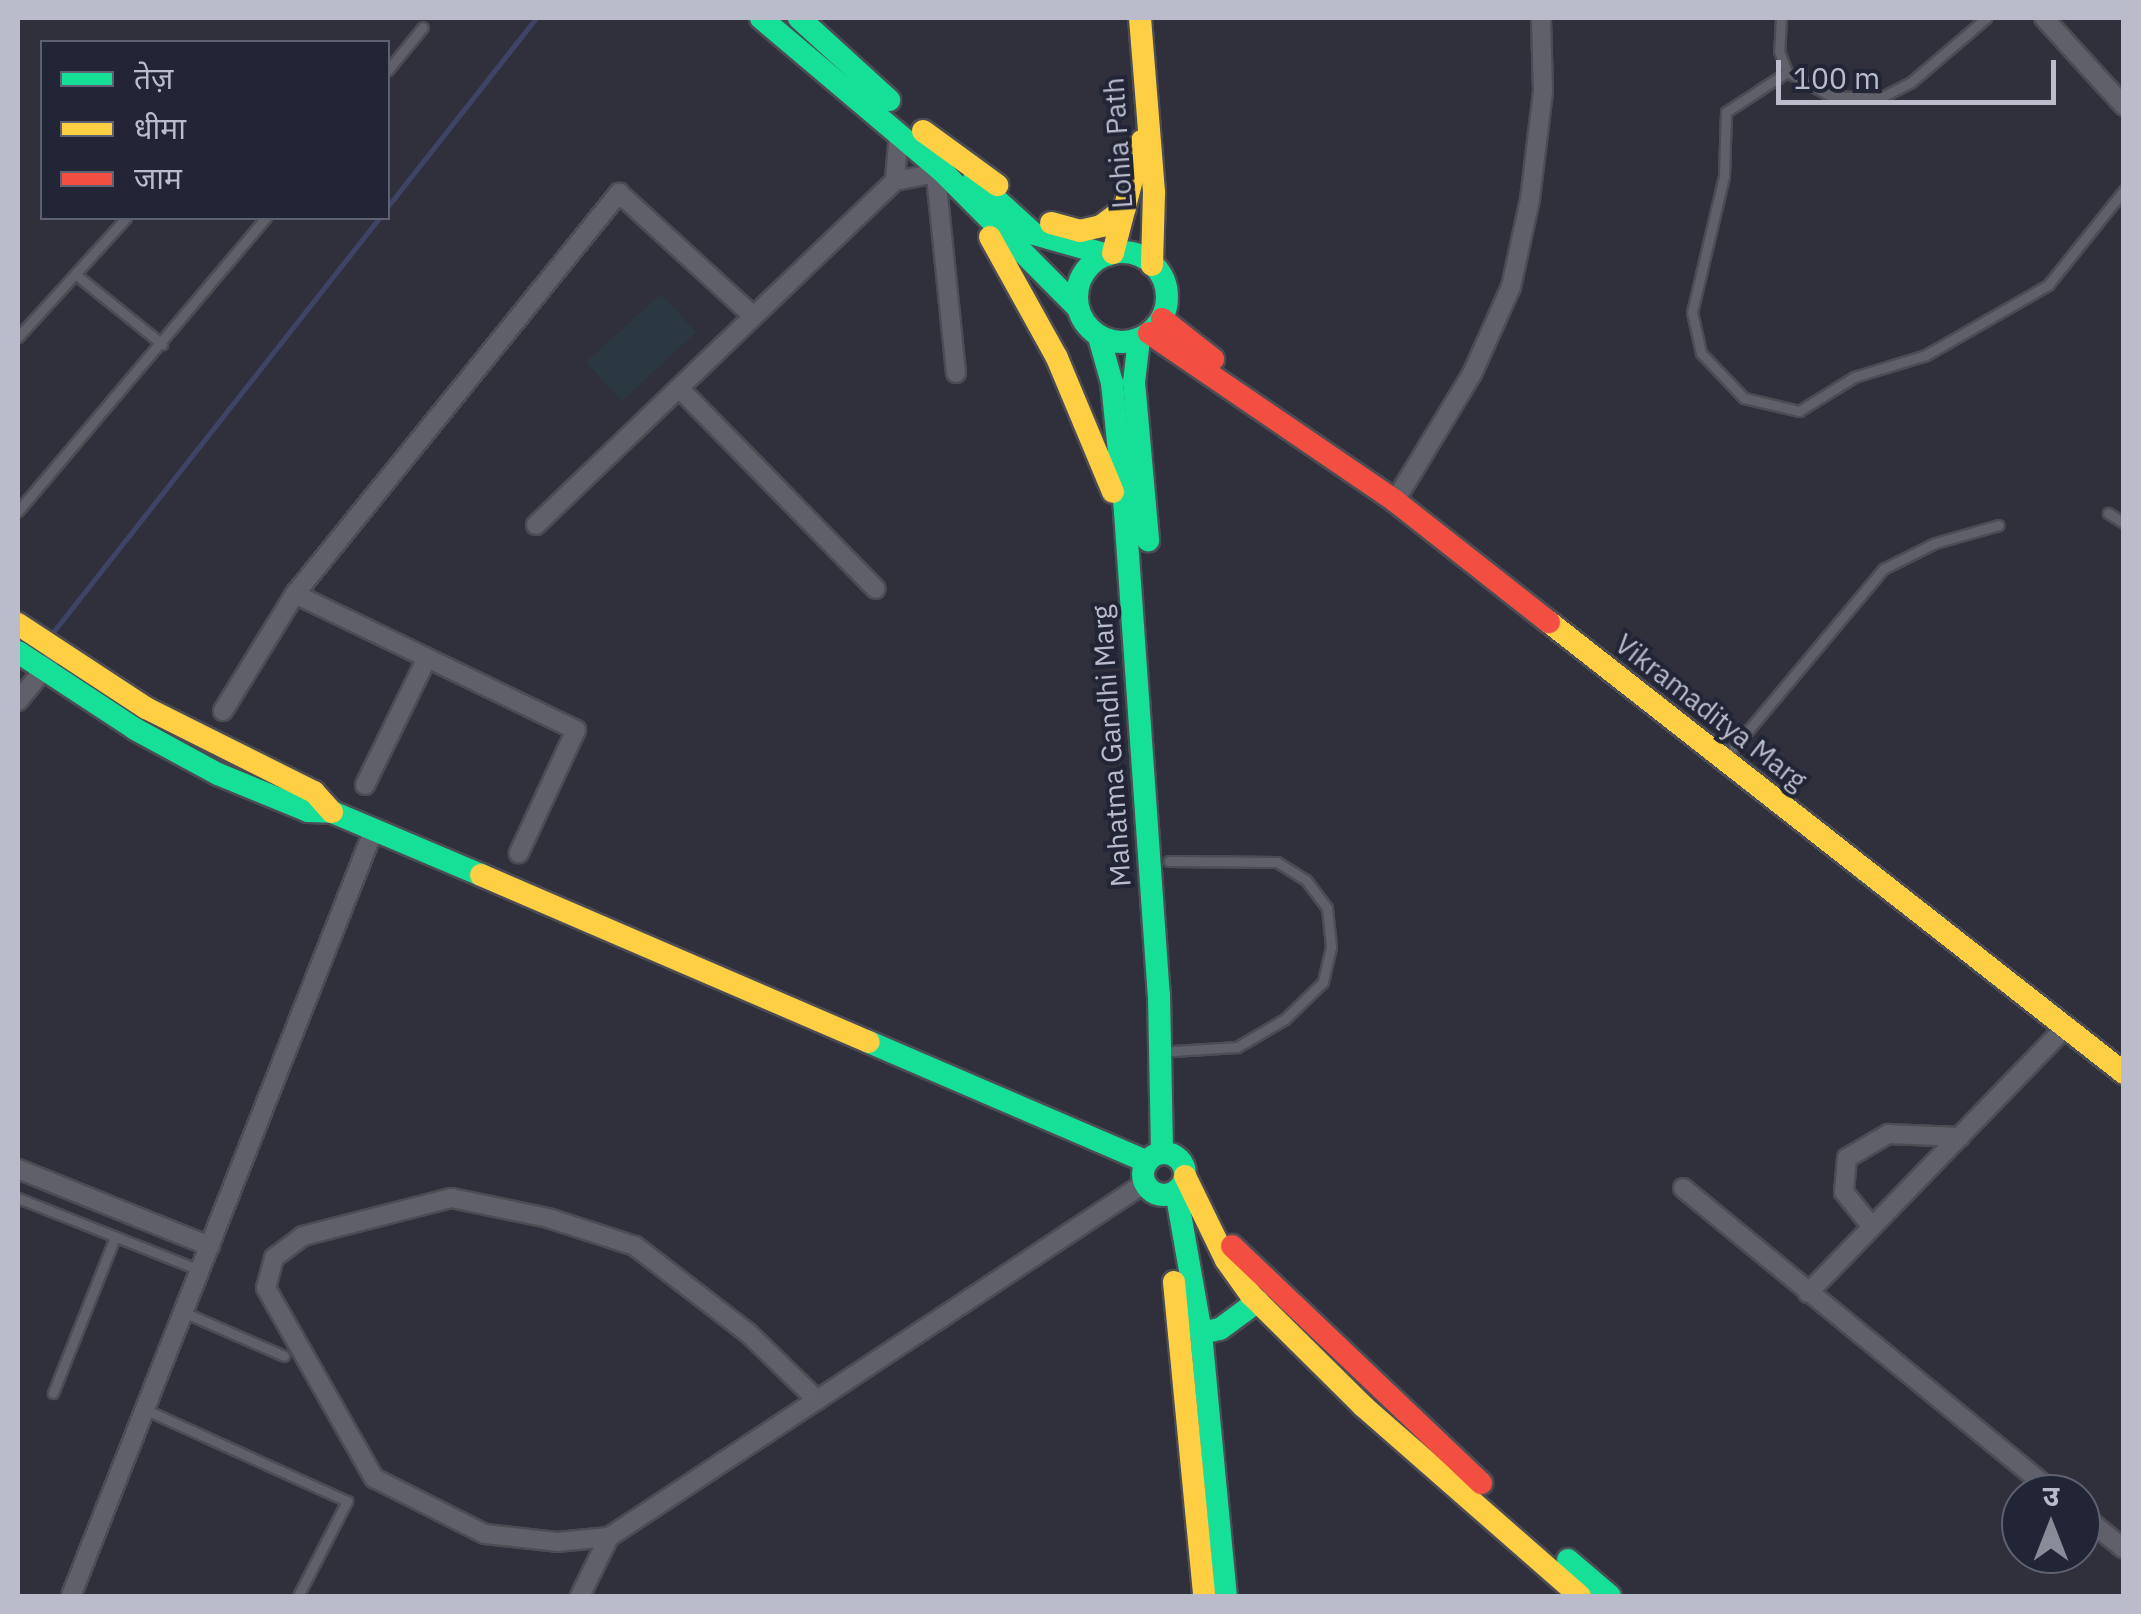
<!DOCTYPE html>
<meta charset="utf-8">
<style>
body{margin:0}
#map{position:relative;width:2141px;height:1614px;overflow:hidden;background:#2f303b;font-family:"IBM Plex Sans","Noto Sans Devanagari",sans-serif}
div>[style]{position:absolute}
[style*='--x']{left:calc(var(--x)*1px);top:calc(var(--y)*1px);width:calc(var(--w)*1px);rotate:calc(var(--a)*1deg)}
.green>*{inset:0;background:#2c3841}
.stream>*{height:5px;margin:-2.5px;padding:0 2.5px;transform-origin:2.5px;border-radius:2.5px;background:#3e4465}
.roads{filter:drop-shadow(2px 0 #4b4c54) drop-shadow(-2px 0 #4b4c54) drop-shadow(0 2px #4b4c54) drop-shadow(0 -2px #4b4c54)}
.lane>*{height:9px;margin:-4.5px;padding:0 4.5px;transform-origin:4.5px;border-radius:4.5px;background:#5f6069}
.street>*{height:18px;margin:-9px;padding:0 9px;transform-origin:9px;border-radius:9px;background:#5f6069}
.fast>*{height:22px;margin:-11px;padding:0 11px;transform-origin:11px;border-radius:11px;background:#16e098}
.fast>.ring{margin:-11px;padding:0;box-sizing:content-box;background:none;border:22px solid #16e098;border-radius:50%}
.slow>*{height:22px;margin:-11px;padding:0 11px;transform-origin:11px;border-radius:11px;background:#ffcf43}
.jam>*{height:22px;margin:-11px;padding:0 11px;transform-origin:11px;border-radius:11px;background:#f24e42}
span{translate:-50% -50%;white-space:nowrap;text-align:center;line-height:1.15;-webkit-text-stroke:8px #212536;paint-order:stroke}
.street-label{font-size:28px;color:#babccb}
.frame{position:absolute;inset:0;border:20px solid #babccb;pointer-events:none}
.legend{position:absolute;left:40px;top:40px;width:350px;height:180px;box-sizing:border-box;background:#212536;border:2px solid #5e6172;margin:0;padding:12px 18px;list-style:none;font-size:30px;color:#babccb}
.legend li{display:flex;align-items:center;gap:20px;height:50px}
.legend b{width:50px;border:2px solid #5e6172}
.north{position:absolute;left:2001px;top:1474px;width:100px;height:100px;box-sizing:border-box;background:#212536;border:2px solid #5e6172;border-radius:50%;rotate:0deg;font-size:28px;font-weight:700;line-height:40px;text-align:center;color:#babccb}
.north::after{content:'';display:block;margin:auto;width:35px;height:45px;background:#898b99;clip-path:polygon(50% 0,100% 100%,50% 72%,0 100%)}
.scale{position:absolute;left:1776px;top:60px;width:280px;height:45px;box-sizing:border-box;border:5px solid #babccb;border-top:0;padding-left:12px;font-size:30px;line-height:35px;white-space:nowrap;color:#babccb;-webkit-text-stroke:8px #212536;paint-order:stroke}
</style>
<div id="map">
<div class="green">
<div style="clip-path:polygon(661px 294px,696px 332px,622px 401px,586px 362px)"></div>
</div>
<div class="stream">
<div style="--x:388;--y:206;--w:239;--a:-51.8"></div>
<div style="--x:50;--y:636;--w:532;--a:-51.79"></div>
</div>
<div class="roads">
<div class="lane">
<div style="--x:1781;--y:18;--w:33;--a:93"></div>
<div style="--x:1779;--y:51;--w:22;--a:69"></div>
<div style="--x:1787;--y:72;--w:50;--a:28.6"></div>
<div style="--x:1831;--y:96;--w:49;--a:2.3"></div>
<div style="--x:1880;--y:98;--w:34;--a:-27"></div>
<div style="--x:1910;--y:83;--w:100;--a:-40.5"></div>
<div style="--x:388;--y:70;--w:55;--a:-50.9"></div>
<div style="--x:1787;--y:72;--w:73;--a:146.7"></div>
<div style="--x:1726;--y:112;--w:64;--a:91.8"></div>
<div style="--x:1724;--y:176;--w:140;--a:103.2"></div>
<div style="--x:1692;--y:312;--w:42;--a:77.6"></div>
<div style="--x:1701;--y:353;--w:62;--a:46.3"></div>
<div style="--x:1744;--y:398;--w:57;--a:13.3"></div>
<div style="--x:1799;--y:411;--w:65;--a:-31.7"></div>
<div style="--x:1854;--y:377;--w:75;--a:-17"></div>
<div style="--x:1926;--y:355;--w:141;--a:-29.8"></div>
<div style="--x:2048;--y:285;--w:122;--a:-51.3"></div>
<div style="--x:75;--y:274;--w:112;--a:38.8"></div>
<div style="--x:18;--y:337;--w:161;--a:-47.8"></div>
<div style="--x:18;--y:511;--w:384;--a:-49.8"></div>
<div style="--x:2108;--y:513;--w:19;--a:32"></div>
<div style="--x:1726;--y:757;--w:245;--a:-50.1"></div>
<div style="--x:1883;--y:569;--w:58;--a:-26.6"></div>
<div style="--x:1935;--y:543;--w:66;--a:-15.7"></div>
<div style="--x:1169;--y:861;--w:108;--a:0.5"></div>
<div style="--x:1277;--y:862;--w:34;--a:32"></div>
<div style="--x:1306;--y:880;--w:35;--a:53"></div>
<div style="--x:1327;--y:908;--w:39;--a:84"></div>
<div style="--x:1331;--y:947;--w:36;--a:103"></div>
<div style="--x:1323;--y:982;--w:53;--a:135.8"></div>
<div style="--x:1285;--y:1019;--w:56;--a:149.7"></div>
<div style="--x:1237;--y:1047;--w:64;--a:176.4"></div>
<div style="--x:18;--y:1198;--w:196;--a:21.6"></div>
<div style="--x:183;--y:1312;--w:110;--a:23.5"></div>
<div style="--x:53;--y:1393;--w:168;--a:-68.3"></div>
<div style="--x:144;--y:1409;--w:223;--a:24.4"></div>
<div style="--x:347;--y:1501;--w:107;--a:117.3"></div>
</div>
<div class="street">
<div style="--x:2044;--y:18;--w:119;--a:47.7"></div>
<div style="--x:903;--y:138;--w:8;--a:130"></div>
<div style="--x:898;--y:144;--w:37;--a:95"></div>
<div style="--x:895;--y:181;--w:48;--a:-10.8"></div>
<div style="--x:936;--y:176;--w:198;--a:84.2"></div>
<div style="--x:679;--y:388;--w:281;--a:45.6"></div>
<div style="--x:1395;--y:501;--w:149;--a:-58.8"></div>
<div style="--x:1472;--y:374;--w:95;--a:-65.9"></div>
<div style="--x:1511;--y:287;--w:90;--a:-77.8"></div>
<div style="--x:1530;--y:199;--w:109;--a:-83.1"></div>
<div style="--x:1543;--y:91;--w:73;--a:-91.6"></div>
<div style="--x:536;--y:525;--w:497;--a:-43.8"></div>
<div style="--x:295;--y:594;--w:312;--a:25.8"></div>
<div style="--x:576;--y:730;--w:136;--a:114.9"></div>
<div style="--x:18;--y:701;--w:49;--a:-50.8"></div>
<div style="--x:223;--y:711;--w:137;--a:-58.4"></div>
<div style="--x:295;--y:594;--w:516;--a:-51.06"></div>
<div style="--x:619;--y:193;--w:182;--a:42.5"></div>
<div style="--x:365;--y:785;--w:141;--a:-64"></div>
<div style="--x:18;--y:1169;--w:207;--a:21.9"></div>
<div style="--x:1683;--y:1188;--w:482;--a:39.4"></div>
<div style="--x:1872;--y:1227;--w:45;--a:-128.7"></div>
<div style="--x:1844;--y:1192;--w:34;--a:-85"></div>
<div style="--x:1847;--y:1158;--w:48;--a:-30.3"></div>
<div style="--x:1888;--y:1134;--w:72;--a:2.4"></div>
<div style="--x:1808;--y:1293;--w:371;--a:-45.9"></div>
<div style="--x:817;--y:1400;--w:96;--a:-135.8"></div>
<div style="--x:748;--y:1333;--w:143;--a:-142.4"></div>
<div style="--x:635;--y:1246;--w:91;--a:-162.2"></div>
<div style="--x:548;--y:1218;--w:99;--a:-168.3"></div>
<div style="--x:451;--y:1198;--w:153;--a:165.6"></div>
<div style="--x:303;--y:1236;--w:36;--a:143"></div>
<div style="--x:274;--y:1258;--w:31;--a:105"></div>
<div style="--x:266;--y:1288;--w:219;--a:60.4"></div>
<div style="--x:374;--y:1478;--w:124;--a:26.8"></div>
<div style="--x:485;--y:1534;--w:72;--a:6.3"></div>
<div style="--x:557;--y:1542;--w:52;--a:-5.5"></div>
<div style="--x:609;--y:1537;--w:249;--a:-33.4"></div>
<div style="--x:817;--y:1400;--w:393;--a:-33.5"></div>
<div style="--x:2081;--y:1514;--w:55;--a:39.1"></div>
<div style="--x:71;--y:1596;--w:825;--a:-68.44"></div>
<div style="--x:580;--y:1596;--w:66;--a:-63.8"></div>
</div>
<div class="fast">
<div style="--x:761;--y:18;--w:237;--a:40.2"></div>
<div style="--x:942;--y:171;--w:192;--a:45.2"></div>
<div style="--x:799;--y:18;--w:122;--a:42.3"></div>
<div style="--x:974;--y:179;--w:81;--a:42.5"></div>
<div style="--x:1034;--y:234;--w:77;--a:15.8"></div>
<div class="ring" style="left:1077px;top:252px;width:68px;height:68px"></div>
<div style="--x:1099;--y:337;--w:48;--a:74.2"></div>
<div style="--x:1112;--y:383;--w:130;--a:84.2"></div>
<div style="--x:1125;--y:512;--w:484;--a:86"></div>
<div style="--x:1159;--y:995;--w:158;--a:88.9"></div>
<div style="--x:1139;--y:339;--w:43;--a:96.6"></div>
<div style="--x:1134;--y:382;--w:159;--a:84.9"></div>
<div style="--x:18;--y:652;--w:140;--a:33.3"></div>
<div style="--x:135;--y:729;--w:94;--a:28.5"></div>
<div style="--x:218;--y:774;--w:97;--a:22.3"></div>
<div style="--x:308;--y:811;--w:24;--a:2"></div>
<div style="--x:332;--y:812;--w:162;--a:22.9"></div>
<div style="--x:869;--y:1042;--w:303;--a:23.3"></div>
<div class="ring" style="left:1143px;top:1153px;width:20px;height:20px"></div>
<div style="--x:1176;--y:1191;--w:144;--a:80"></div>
<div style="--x:1201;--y:1333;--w:264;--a:84.6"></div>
<div style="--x:1201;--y:1333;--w:19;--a:-12"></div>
<div style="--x:1220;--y:1329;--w:47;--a:-36.4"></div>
<div style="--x:1568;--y:1560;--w:55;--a:40.6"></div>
</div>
<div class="slow">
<div style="--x:1140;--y:18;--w:176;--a:85.4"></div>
<div style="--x:1154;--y:193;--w:72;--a:91.6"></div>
<div style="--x:923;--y:131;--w:92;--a:36.1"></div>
<div style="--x:1051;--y:223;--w:30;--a:15"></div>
<div style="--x:1080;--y:231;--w:22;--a:-13"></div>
<div style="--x:1101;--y:226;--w:30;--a:-37"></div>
<div style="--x:990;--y:237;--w:138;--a:61"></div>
<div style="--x:1057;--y:358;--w:145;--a:67.3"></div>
<div style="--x:1113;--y:253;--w:116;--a:-75.5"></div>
<div style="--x:1549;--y:622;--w:731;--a:38.11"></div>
<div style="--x:18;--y:624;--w:153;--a:33.3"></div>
<div style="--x:146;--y:708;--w:188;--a:26.6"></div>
<div style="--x:314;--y:792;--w:27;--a:48"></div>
<div style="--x:481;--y:875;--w:422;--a:23.3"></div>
<div style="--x:1185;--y:1176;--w:93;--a:64"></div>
<div style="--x:1226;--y:1260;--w:43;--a:54.5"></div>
<div style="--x:1251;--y:1295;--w:158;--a:44.7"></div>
<div style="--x:1363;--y:1406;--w:288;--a:41.2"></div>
<div style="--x:1174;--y:1282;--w:315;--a:84.5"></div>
</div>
<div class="jam">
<div style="--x:1162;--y:319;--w:65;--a:38.1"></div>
<div style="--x:1149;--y:333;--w:298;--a:34.3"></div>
<div style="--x:1395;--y:501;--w:196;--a:38.2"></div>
<div style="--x:1232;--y:1246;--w:344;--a:43.6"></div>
</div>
</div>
<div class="street-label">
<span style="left:1118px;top:143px;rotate:-94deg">Lohia Path</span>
<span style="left:1711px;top:712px;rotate:38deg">Vikramaditya Marg</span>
<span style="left:1111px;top:746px;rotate:-94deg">Mahatma Gandhi Marg</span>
</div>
<div class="frame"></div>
<ul class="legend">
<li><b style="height:12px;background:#16e098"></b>तेज़</li>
<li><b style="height:12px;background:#ffcf43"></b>धीमा</li>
<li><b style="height:12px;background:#f24e42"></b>जाम</li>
</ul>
<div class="north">उ</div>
<div class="scale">100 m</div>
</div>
